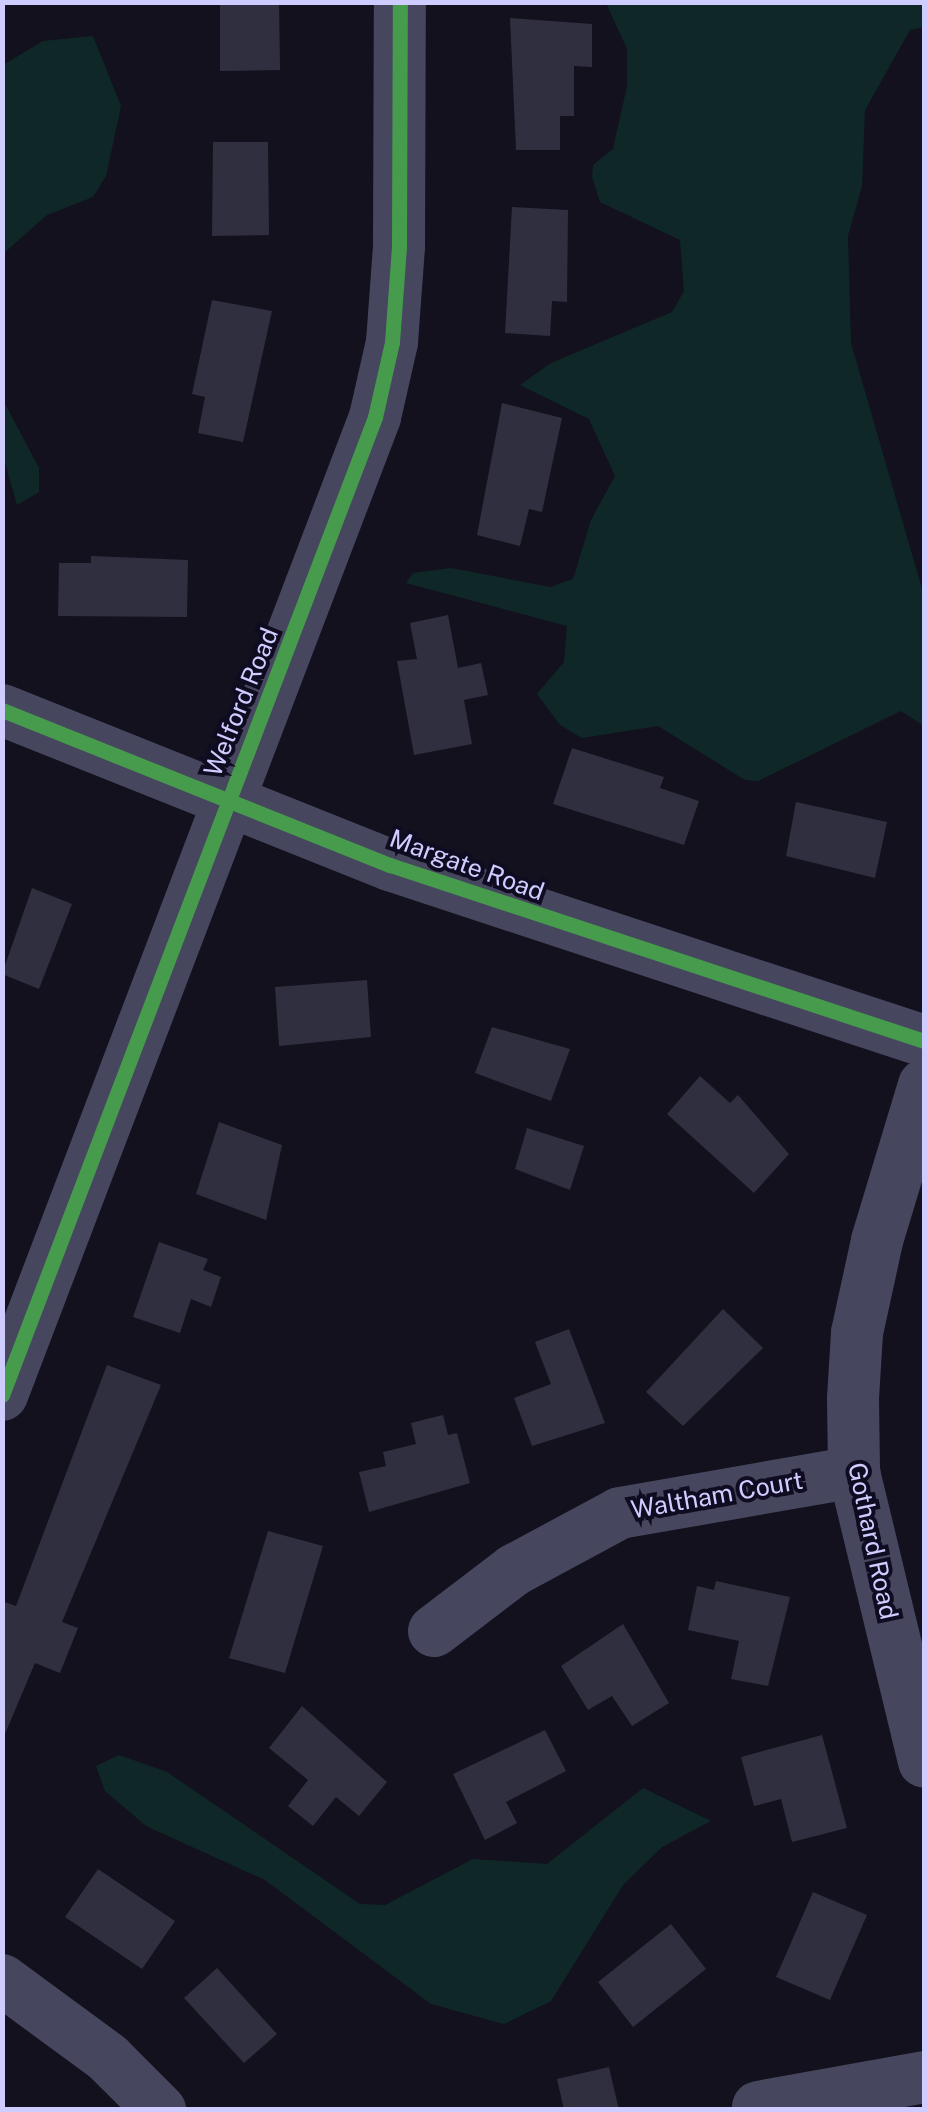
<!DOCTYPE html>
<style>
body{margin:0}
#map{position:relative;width:927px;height:2112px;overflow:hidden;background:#12111d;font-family:"Public Sans",sans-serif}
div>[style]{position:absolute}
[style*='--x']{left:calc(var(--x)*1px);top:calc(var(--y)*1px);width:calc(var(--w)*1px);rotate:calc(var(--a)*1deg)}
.green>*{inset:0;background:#0f2827}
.building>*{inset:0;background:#302f3f}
.minor>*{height:52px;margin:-26px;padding:0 26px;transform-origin:26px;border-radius:26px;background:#46465e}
.cycleway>*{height:15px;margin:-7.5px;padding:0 7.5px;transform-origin:7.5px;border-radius:7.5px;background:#469c4c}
span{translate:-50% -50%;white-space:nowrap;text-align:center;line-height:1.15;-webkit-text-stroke:8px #0f0c22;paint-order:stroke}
.street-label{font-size:25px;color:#cfcdff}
.frame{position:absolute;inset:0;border:5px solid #cfcdff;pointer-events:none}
</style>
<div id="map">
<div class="green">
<div style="clip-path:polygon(606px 3px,924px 3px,924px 27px,910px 30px,865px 110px,862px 186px,848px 236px,851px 343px,924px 596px,924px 726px,901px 711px,758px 781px,745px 780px,658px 726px,582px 738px,560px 725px,537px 694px,564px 662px,567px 626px,406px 583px,413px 573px,451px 568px,550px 587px,573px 579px,591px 520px,615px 476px,589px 419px,520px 385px,551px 363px,672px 312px,684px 291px,680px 240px,600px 202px,592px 177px,593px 165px,613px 149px,627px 86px,627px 49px)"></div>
<div style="clip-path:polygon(93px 36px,121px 106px,106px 176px,93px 197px,47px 215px,3px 254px,3px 65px,43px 41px)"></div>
<div style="clip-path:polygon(2px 398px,39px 468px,39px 492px,17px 505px,3px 456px)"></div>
<div style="clip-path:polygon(119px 1755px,167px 1772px,360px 1904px,385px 1905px,473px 1859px,547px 1864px,643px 1788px,711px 1821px,662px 1847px,623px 1885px,551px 2001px,504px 2024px,431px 2004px,265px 1880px,146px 1826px,105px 1791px,96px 1766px)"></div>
</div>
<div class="building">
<div style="clip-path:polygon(220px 2px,279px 2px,280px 70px,220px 71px)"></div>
<div style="clip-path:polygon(510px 18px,592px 24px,592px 67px,574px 66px,574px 116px,560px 116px,560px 150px,516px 150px)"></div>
<div style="clip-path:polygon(213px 142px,268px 142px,269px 235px,212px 236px)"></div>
<div style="clip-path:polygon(512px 207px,568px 210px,567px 302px,552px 301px,550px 336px,505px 333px)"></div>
<div style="clip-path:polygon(212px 300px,272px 311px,243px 442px,198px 433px,205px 397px,192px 394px)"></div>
<div style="clip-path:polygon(502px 403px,562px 418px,542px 512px,529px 509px,520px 546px,477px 535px)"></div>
<div style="clip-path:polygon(91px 556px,188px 560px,187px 617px,58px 616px,59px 563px,91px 563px)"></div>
<div style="clip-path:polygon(448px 615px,458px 668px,481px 663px,488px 695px,464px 700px,472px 744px,414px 755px,397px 661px,417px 659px,410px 623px)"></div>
<div style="clip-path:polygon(572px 748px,664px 777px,660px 788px,699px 801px,684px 845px,553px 804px)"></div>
<div style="clip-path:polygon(796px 802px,887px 822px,875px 878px,786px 856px)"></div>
<div style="clip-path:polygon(32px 888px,72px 904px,39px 989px,2px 974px)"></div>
<div style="clip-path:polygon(367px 980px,371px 1037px,279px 1046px,275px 987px)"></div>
<div style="clip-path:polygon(492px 1027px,570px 1049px,551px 1101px,475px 1073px)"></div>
<div style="clip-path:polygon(700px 1076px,730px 1103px,738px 1095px,789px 1154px,754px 1193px,667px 1114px)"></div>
<div style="clip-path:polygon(219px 1122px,282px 1145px,266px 1220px,196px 1194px)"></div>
<div style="clip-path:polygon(527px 1128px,584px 1146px,570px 1190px,515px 1169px)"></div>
<div style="clip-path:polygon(159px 1242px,208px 1259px,203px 1270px,221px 1277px,211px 1307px,191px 1299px,180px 1333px,133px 1317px)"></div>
<div style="clip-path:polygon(723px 1309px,763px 1348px,683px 1426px,646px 1392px)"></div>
<div style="clip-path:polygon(569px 1329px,605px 1423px,532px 1446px,514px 1398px,551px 1384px,535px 1342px)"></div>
<div style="clip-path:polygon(107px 1365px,161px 1385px,62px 1622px,78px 1628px,60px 1673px,35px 1663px,2px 1741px,2px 1601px,16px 1606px)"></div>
<div style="clip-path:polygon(443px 1415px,448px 1435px,457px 1433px,470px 1483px,369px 1512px,359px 1472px,386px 1466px,383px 1452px,416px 1444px,411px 1423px)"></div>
<div style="clip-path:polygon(268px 1531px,323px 1546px,285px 1673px,229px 1658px)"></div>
<div style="clip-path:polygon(716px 1581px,790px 1597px,768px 1686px,731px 1679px,739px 1641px,688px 1630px,697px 1586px,714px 1590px)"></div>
<div style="clip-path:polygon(623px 1624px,669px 1703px,632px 1726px,612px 1696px,588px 1710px,561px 1666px)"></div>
<div style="clip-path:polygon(302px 1706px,387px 1782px,359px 1816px,336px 1797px,313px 1826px,288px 1806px,308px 1780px,269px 1748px)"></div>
<div style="clip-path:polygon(545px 1730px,566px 1771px,506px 1802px,517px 1823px,485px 1840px,453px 1774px)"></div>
<div style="clip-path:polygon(822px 1735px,847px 1828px,792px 1842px,781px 1799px,754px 1806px,741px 1757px)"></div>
<div style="clip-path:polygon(98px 1869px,175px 1921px,142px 1969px,65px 1917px)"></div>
<div style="clip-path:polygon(813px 1892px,867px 1915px,830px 2000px,776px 1977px)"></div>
<div style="clip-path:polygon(671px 1924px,706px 1969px,633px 2027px,598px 1982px)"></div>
<div style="clip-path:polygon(217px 1968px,277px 2034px,244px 2063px,184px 1998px)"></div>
<div style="clip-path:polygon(609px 2067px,619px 2110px,564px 2110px,557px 2079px)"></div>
</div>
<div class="minor">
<div style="--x:2;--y:710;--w:418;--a:21.8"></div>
<div style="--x:390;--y:865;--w:562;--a:18.24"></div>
<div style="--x:924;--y:1085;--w:163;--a:106.8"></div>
<div style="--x:877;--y:1241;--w:94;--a:102.3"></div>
<div style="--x:857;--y:1333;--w:65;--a:93.5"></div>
<div style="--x:853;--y:1398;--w:74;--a:89.2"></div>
<div style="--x:854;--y:1472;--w:298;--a:76.4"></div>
<div style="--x:2;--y:1395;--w:1047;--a:-69.12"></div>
<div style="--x:375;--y:417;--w:77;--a:-77.2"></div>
<div style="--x:392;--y:342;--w:96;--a:-85.8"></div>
<div style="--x:399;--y:246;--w:244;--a:-89.8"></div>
<div style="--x:434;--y:1631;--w:101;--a:-37.3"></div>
<div style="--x:514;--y:1570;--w:120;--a:-28.3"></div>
<div style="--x:620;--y:1513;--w:238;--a:-9.9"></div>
<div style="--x:2;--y:1980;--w:132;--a:36.3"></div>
<div style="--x:108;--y:2058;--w:74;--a:45"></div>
<div style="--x:758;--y:2107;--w:169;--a:-10.2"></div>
</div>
<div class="cycleway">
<div style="--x:2;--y:710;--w:418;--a:21.8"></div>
<div style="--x:390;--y:865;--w:562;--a:18.24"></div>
<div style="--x:2;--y:1395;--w:1047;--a:-69.12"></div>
<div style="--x:375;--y:417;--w:77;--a:-77.2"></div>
<div style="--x:392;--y:342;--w:96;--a:-85.8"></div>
<div style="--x:399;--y:246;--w:244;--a:-89.8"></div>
</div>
<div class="street-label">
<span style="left:241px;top:702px;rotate:-68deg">Welford Road</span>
<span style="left:467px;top:865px;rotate:20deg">Margate Road</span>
<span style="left:717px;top:1495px;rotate:-10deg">Waltham Court</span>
<span style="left:873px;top:1541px;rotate:78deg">Gothard Road</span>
</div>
<div class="frame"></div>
</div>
